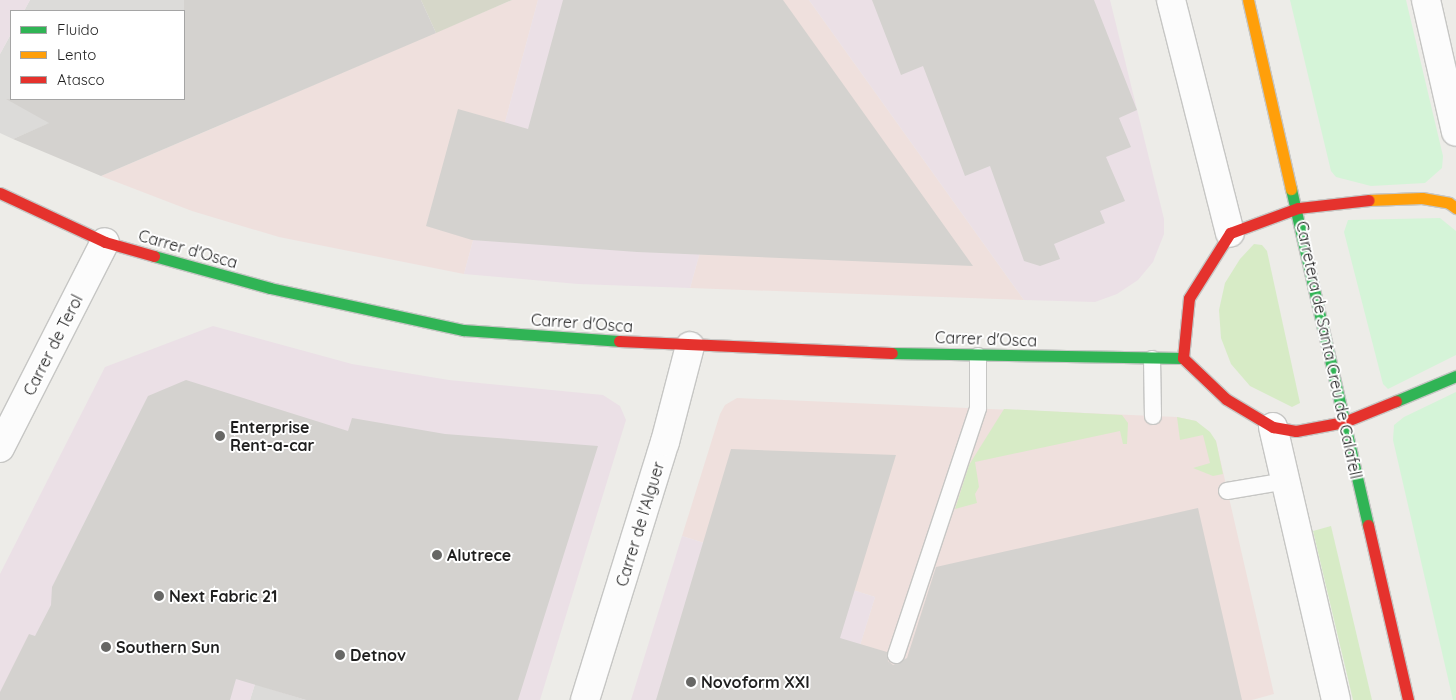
<!DOCTYPE html>
<style>
body{margin:0}
#map{position:relative;width:1456px;height:700px;overflow:hidden;background:#edece8;font-family:Quicksand,sans-serif}
div>[style]{position:absolute}
[style*='--x']{left:calc(var(--x)*1px);top:calc(var(--y)*1px);width:calc(var(--w)*1px);rotate:calc(var(--a)*1deg)}
.residential>*{inset:0;background:#dcdbd9}
.commercial>*{inset:0;background:#efe0dd}
.industrial>*{inset:0;background:#ebe0e6}
.construction>*{inset:0;background:#d6d7c9}
.grass>*{inset:0;background:#d7ebc6}
.park>*{inset:0;background:#d5f4d8}
.building>*{inset:0;background:#d4d2cf}
.roads{filter:drop-shadow(1px 0 #c6c6c4) drop-shadow(-1px 0 #c6c6c4) drop-shadow(0 1px #c6c6c4) drop-shadow(0 -1px #c6c6c4)}
.lane>*{height:16px;margin:-8px;padding:0 8px;transform-origin:8px;border-radius:8px;background:#fcfcfc}
.street>*{height:28px;margin:-14px;padding:0 14px;transform-origin:14px;border-radius:14px;background:#fcfcfc}
.fast>*{height:11px;margin:-5.5px;padding:0 5.5px;transform-origin:5.5px;border-radius:5.5px;background:#30b455}
.slow>*{height:11px;margin:-5.5px;padding:0 5.5px;transform-origin:5.5px;border-radius:5.5px;background:#ff9f0a}
.jam>*{height:11px;margin:-5.5px;padding:0 5.5px;transform-origin:5.5px;border-radius:5.5px;background:#e5322d}
.dots>*{width:14px;height:14px;translate:-50% -50%;box-sizing:border-box;border:2px solid #fff;border-radius:50%}
span{translate:-50% -50%;white-space:nowrap;text-align:center;line-height:1.15;-webkit-text-stroke:4px #fff;paint-order:stroke}
.street-label{font-size:16px;color:#1f1f1f}
.poi-label{font-size:16px;color:#1f1f1f;font-weight:700}
.left{translate:0 -50%;text-align:left}
.legend{position:absolute;left:10px;top:10px;width:175px;height:90px;box-sizing:border-box;background:#fff;border:1px solid #a5a5a5;margin:0;padding:6px 9px;list-style:none;font-size:15px;color:#1f1f1f}
.legend li{display:flex;align-items:center;gap:10px;height:25px}
.legend b{width:25px;border:1px solid #a5a5a5}
</style>
<div id="map">
<div class="residential">
<div style="clip-path:polygon(30px 0,332px 0,184px 64px,184px 11px,24px 11px)"></div>
<div style="clip-path:polygon(11px 34px,11px 99px,105px 99px,13px 139px,0 133px,0 54px)"></div>
<div style="clip-path:polygon(255px 684px,306px 700px,250px 700px)"></div>
</div>
<div class="commercial">
<div style="clip-path:polygon(512px 0,538px 0,464px 274px,279px 237px,192px 211px,101px 176px)"></div>
<div style="clip-path:polygon(770px 0,809px 0,1024px 300px,690px 288px)"></div>
<div style="clip-path:polygon(737px 398px,1177px 417px,1196px 421px,1216px 441px,1274px 694px,1252px 700px,843px 700px,875px 597px,682px 536px,720px 414px,725px 405px)"></div>
</div>
<div class="industrial">
<div style="clip-path:polygon(0 0,30px 0,24px 11px,11px 11px,11px 34px,0 54px)"></div>
<div style="clip-path:polygon(538px 0,770px 0,690px 288px,578px 284px,464px 274px)"></div>
<div style="clip-path:polygon(809px 0,1110px 0,1164px 219px,1164px 234px,1153px 262px,1138px 280px,1117px 294px,1095px 302px,1024px 300px)"></div>
<div style="clip-path:polygon(213px 326px,352px 364px,449px 380px,603px 395px,620px 406px,626px 420px,540px 700px,306px 700px,255px 684px,250px 700px,0 700px,0 574px,105px 367px)"></div>
<div style="clip-path:polygon(682px 536px,875px 597px,843px 700px,631px 700px)"></div>
</div>
<div class="construction">
<div style="clip-path:polygon(421px 0,512px 0,436px 33px)"></div>
</div>
<div class="grass">
<div style="clip-path:polygon(1254px 244px,1262px 245px,1267px 251px,1300px 403px,1292px 407px,1250px 386px,1231px 364px,1221px 338px,1219px 310px,1225px 283px,1240px 259px)"></div>
<div style="clip-path:polygon(1004px 409px,1122px 415px,1128px 423px,1127px 444px,1123px 444px,1120px 431px,975px 462px,979px 487px,975px 494px,977px 503px,955px 509px,969px 465px)"></div>
<div style="clip-path:polygon(1177px 417px,1196px 421px,1210px 432px,1216px 441px,1223px 474px,1213px 476px,1193px 468px,1210px 463px,1203px 435px,1180px 440px)"></div>
<div style="clip-path:polygon(1331px 526px,1372px 700px,1353px 700px,1313px 531px)"></div>
</div>
<div class="park">
<div style="clip-path:polygon(1290px 0,1406px 0,1443px 156px,1442px 168px,1425px 183px,1371px 186px,1336px 177px,1331px 171px)"></div>
<div style="clip-path:polygon(1440px 218px,1456px 231px,1456px 355px,1388px 389px,1383px 384px,1344px 232px,1348px 220px)"></div>
<div style="clip-path:polygon(1456px 392px,1456px 700px,1453px 700px,1393px 440px,1394px 425px,1404px 417px)"></div>
</div>
<div class="building">
<div style="clip-path:polygon(184px 0,421px 0,436px 33px,101px 176px,13px 139px,49px 123px,6px 99px,184px 99px)"></div>
<div style="clip-path:polygon(563px 0,783px 0,973px 266px,637px 252px,472px 240px,426px 226px,458px 109px,528px 129px)"></div>
<div style="clip-path:polygon(872px 0,1094px 0,1137px 110px,1119px 118px,1131px 147px,1106px 157px,1125px 201px,1100px 211px,1105px 223px,1054px 244px,1060px 259px,1040px 266px,1024px 261px,990px 166px,965px 176px,923px 66px,901px 75px)"></div>
<div style="clip-path:polygon(186px 380px,348px 431px,352px 418px,445px 434px,598px 446px,518px 700px,306px 700px,236px 679px,230px 700px,0 700px,0 692px,29px 634px,35px 636px,51px 605px,52px 587px,148px 396px)"></div>
<div style="clip-path:polygon(731px 449px,896px 455px,840px 638px,887px 652px,888px 661px,893px 665px,907px 658px,936px 567px,1198px 508px,1242px 700px,656px 700px)"></div>
</div>
<div class="roads">
<div class="lane">
<div style="--x:1152;--y:359;--w:57;--a:89"></div>
<div style="--x:1227;--y:491;--w:60;--a:-9.6"></div>
<div style="--x:896;--y:655;--w:260;--a:-71.6"></div>
<div style="--x:978;--y:408;--w:52;--a:-90"></div>
</div>
<div class="street">
<div style="--x:1171;--y:0;--w:240;--a:75.8"></div>
<div style="--x:1426;--y:0;--w:135;--a:77.2"></div>
<div style="--x:1273;--y:427;--w:280;--a:77"></div>
<div style="--x:0;--y:448;--w:231;--a:-63"></div>
<div style="--x:585;--y:700;--w:270;--a:-72.8"></div>
<div style="--x:665;--y:442;--w:99;--a:-75.4"></div>
</div>
<div class="fast">
<div style="--x:1291;--y:189;--w:345;--a:77.1"></div>
<div style="--x:154;--y:256;--w:120;--a:15.4"></div>
<div style="--x:270;--y:288;--w:198;--a:12.3"></div>
<div style="--x:463;--y:330;--w:156;--a:4"></div>
<div style="--x:892;--y:353;--w:291;--a:1"></div>
<div style="--x:1396;--y:401;--w:65;--a:-22.6"></div>
</div>
<div class="slow">
<div style="--x:1248;--y:0;--w:194;--a:77.2"></div>
<div style="--x:1369;--y:200;--w:53;--a:-2.2"></div>
<div style="--x:1422;--y:198;--w:27;--a:10"></div>
<div style="--x:1449;--y:203;--w:9;--a:36"></div>
</div>
<div class="jam">
<div style="--x:0;--y:193;--w:116;--a:25"></div>
<div style="--x:105;--y:242;--w:51;--a:15.9"></div>
<div style="--x:619;--y:341;--w:273;--a:2.5"></div>
<div style="--x:1183;--y:358;--w:60;--a:-84.3"></div>
<div style="--x:1189;--y:298;--w:77;--a:-57.8"></div>
<div style="--x:1230;--y:233;--w:72;--a:-20.2"></div>
<div style="--x:1298;--y:208;--w:71;--a:-6.4"></div>
<div style="--x:1183;--y:358;--w:59;--a:43.6"></div>
<div style="--x:1226;--y:399;--w:55;--a:30.8"></div>
<div style="--x:1273;--y:427;--w:23;--a:10"></div>
<div style="--x:1296;--y:431;--w:49;--a:-10.6"></div>
<div style="--x:1344;--y:422;--w:56;--a:-22"></div>
<div style="--x:1368;--y:525;--w:180;--a:77.1"></div>
</div>
</div>
<div class="dots">
<div style="left:220px;top:436px;background:#676765"></div>
<div style="left:437px;top:555px;background:#676765"></div>
<div style="left:159px;top:596px;background:#676765"></div>
<div style="left:106px;top:647px;background:#676765"></div>
<div style="left:340px;top:655px;background:#676765"></div>
<div style="left:691px;top:682px;background:#676765"></div>
</div>
<div class="street-label">
<span style="left:188px;top:249px;rotate:16deg">Carrer d'Osca</span>
<span style="left:582px;top:323px;rotate:4deg">Carrer d'Osca</span>
<span style="left:986px;top:339px;rotate:2deg">Carrer d'Osca</span>
<span style="left:53px;top:345px;rotate:-63deg">Carrer de Terol</span>
<span style="left:1329px;top:350px;rotate:78deg">Carretera de Santa Creu de Calafell</span>
<span style="left:640px;top:524px;rotate:-73deg">Carrer de l'Alguer</span>
</div>
<div class="poi-label">
<span class="left" style="left:230px;top:436px">Enterprise<br>Rent-a-car</span>
<span class="left" style="left:447px;top:555px">Alutrece</span>
<span class="left" style="left:169px;top:596px">Next Fabric 21</span>
<span class="left" style="left:116px;top:647px">Southern Sun</span>
<span class="left" style="left:350px;top:655px">Detnov</span>
<span class="left" style="left:701px;top:682px">Novoform XXI</span>
</div>
<ul class="legend">
<li><b style="height:6px;background:#30b455"></b>Fluido</li>
<li><b style="height:6px;background:#ff9f0a"></b>Lento</li>
<li><b style="height:6px;background:#e5322d"></b>Atasco</li>
</ul>
</div>
